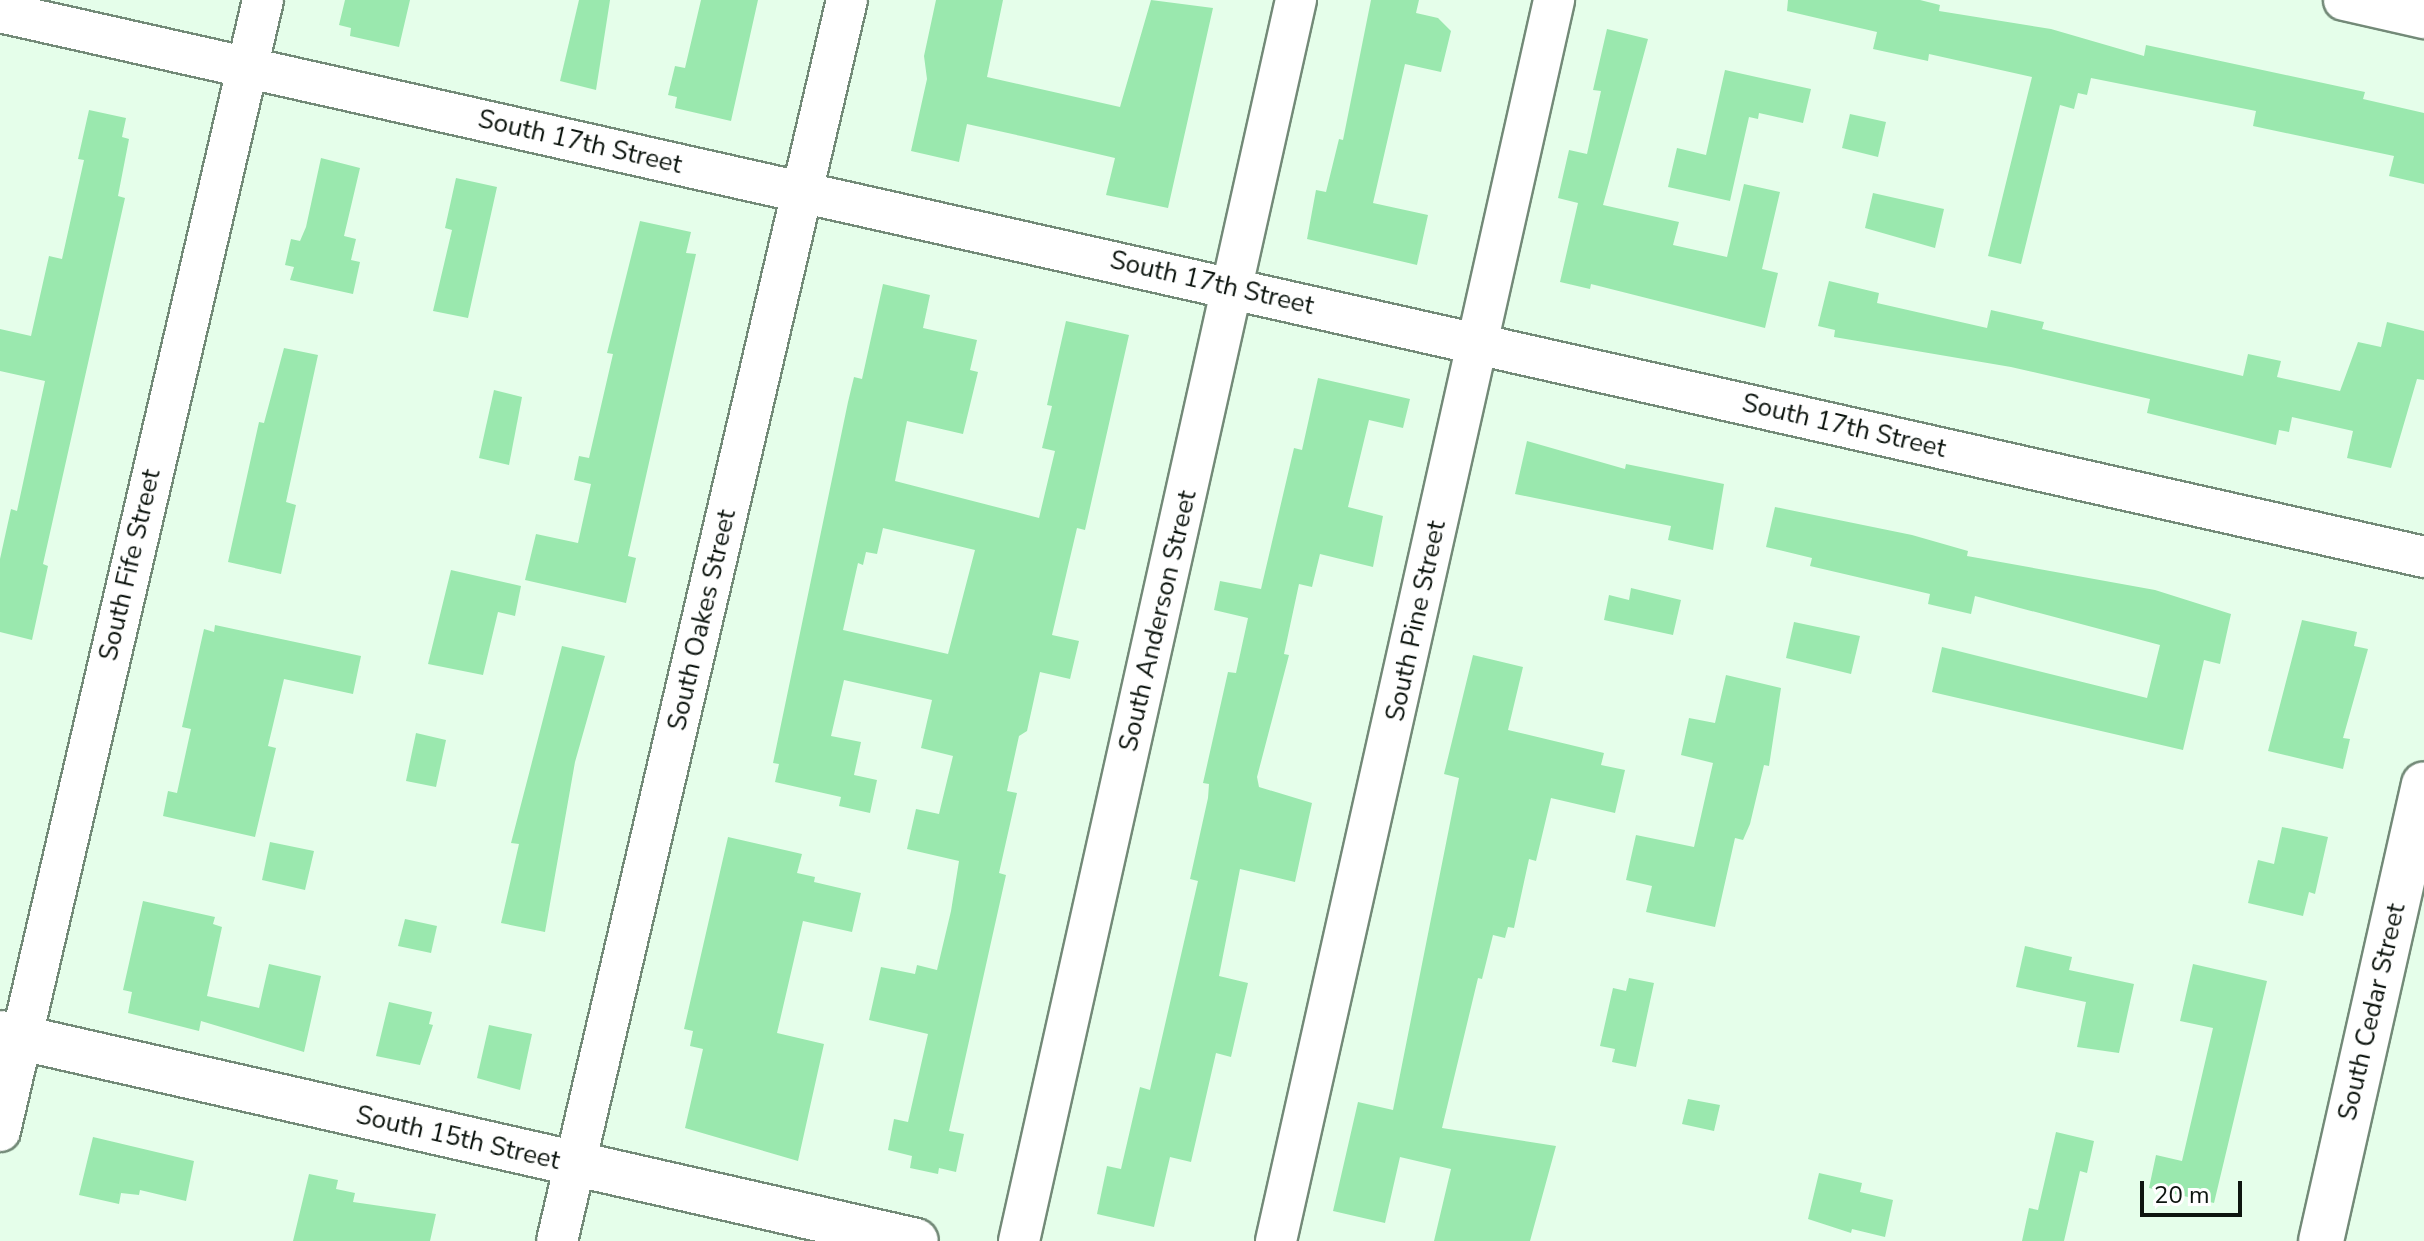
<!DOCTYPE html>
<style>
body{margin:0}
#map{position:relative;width:2424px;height:1241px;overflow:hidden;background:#e5feea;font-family:"Nunito Sans",sans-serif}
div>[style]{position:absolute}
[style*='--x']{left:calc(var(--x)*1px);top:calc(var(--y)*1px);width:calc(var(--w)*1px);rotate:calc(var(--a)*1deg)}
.building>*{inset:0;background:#9ae8ae}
.roads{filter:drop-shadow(2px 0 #738a78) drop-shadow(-2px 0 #738a78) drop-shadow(0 2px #738a78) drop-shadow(0 -2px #738a78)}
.street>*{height:40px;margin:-20px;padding:0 20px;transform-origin:20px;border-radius:20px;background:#fff}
.secondary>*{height:44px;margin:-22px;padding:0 22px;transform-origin:22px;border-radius:22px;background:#fff}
span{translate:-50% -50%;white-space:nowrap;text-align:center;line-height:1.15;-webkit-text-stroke:6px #fff;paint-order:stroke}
.street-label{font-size:26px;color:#0d150f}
.scale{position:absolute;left:2140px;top:1181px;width:102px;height:36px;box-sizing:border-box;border:4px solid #0d150f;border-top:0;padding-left:10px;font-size:24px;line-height:28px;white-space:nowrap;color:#0d150f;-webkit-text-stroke:6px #fff;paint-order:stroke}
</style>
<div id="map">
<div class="building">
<div style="clip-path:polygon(345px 0,410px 0,399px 47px,350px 36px,351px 28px,339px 25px)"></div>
<div style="clip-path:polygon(579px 0,610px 0,596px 90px,560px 81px)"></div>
<div style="clip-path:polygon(701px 0,758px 0,731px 121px,675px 108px,677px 97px,668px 95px,675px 66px,685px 68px)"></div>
<div style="clip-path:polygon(936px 0,1003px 0,987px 77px,1120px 107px,1151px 0,1213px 8px,1168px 208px,1106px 195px,1115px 158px,1021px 136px,967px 124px,959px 162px,911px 151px,927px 79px,924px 56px)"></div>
<div style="clip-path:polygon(1371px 0,1419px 0,1416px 13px,1438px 18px,1451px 31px,1441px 72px,1405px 64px,1373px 203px,1428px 215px,1417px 265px,1307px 239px,1316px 190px,1326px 192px,1339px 139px,1343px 140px)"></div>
<div style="clip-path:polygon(1788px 0,1920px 0,1940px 5px,1939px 11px,2051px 29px,2144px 56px,2146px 45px,2365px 92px,2363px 99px,2424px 113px,2424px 184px,2389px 176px,2394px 156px,2253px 126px,2256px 111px,2091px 78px,2087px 95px,2078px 93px,2074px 109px,2060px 105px,2021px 264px,1988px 256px,2032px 77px,1929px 54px,1928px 61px,1873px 49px,1877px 32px,1787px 11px)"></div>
<div style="clip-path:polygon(1607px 29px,1648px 39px,1603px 205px,1679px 222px,1673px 245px,1727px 257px,1744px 184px,1780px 192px,1762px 269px,1778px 273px,1765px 328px,1591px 284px,1590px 289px,1560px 282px,1578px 203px,1558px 198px,1569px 150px,1587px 154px,1601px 91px,1593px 90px)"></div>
<div style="clip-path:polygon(1725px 70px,1811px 89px,1803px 123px,1759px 113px,1758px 119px,1749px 117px,1730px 201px,1668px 187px,1677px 148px,1706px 155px)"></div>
<div style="clip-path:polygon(89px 110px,126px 118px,122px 137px,129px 139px,118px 196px,125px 198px,43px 564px,48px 566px,32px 640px,0 632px,0 559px,11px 509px,17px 511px,45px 381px,0 371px,0 329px,31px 336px,49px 256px,62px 259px,84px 160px,78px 159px)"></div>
<div style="clip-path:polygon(1850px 114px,1886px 122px,1878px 157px,1842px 148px)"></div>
<div style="clip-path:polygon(321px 158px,360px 168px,344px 236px,356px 239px,351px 260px,360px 262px,353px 294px,290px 280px,294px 267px,285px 265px,291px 239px,300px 241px,306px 227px)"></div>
<div style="clip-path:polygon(456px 178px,497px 187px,468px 318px,433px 311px,452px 230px,445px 228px)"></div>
<div style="clip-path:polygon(1873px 193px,1944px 209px,1935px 248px,1865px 228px)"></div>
<div style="clip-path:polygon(640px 221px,691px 232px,686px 253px,696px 254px,628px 556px,636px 558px,626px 603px,525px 580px,536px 534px,578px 543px,591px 484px,574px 480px,579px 456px,589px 458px,613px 354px,607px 353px)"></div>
<div style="clip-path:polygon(1829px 281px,1879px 293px,1877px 303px,1987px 328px,1991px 310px,2044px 322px,2042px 329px,2243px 376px,2248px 354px,2281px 361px,2277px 377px,2340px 391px,2358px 342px,2381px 347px,2387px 322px,2424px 331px,2424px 380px,2417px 379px,2391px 468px,2347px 458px,2353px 431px,2292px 417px,2289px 432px,2279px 430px,2276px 445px,2147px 413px,2150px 399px,2011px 367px,1834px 337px,1835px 330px,1818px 326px)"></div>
<div style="clip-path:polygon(evenodd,883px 284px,930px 295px,923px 328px,977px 340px,970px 370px,978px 372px,963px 434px,907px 421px,895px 481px,1039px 518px,1055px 451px,1042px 448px,1052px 406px,1047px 405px,1066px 321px,1129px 335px,1085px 530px,1077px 528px,1052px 635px,1079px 641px,1070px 679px,1040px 672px,1027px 731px,1019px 736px,1007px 791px,1017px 793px,999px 873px,1006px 875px,949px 1131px,964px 1134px,956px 1172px,939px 1168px,938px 1174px,910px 1168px,912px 1156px,888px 1150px,894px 1119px,908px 1122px,928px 1034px,869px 1020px,881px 967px,915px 974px,917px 965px,937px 970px,951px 911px,959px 861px,907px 849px,916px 809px,939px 814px,953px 756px,921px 748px,932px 700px,844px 680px,831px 736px,861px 742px,854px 775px,877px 780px,870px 813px,839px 806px,841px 797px,775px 782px,779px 764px,773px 763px,848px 402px,854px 377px,862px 379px,883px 284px,883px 528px,975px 550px,948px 654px,843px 630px,858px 563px,863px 565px,866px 552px,877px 554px,883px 528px)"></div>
<div style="clip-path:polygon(284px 348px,318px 355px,286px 502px,296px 505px,281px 574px,228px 562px,259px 422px,264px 423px)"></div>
<div style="clip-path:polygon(1318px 378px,1410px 399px,1403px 428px,1369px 420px,1348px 507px,1383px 516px,1373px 567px,1320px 554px,1312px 587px,1299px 584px,1284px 654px,1289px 655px,1257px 777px,1259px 787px,1312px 803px,1295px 882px,1240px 869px,1219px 976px,1248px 983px,1231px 1057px,1216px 1053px,1191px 1162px,1170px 1157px,1154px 1227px,1097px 1214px,1107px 1166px,1121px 1169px,1140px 1087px,1150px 1090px,1198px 881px,1190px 879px,1208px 798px,1209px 784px,1203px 783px,1228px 672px,1236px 673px,1248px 618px,1214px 610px,1220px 581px,1261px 589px,1294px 448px,1302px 450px)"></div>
<div style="clip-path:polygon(494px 390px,522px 397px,509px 465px,479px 458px)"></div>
<div style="clip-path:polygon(1527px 441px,1625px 469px,1626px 464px,1724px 484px,1713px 550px,1668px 540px,1671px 526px,1515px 494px)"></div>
<div style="clip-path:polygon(1775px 507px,1912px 535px,1968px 551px,1967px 556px,2155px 590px,2231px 614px,2220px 664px,2204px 660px,2183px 750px,1932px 692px,1942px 647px,2147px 698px,2160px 645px,1975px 596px,1971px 614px,1928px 604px,1930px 594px,1810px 566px,1812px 558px,1766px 547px)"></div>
<div style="clip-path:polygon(451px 570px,521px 586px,515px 616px,498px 612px,483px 675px,428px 664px)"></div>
<div style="clip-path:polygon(1631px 588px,1681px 600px,1673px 635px,1604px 620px,1609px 595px,1629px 600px)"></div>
<div style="clip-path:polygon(2302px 620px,2357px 632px,2354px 646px,2368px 649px,2343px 738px,2350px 739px,2343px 769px,2268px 751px)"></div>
<div style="clip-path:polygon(1794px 622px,1860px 636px,1851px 674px,1786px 658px)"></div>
<div style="clip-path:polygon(215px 625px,361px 656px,353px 694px,284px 679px,268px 746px,276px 748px,255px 837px,163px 816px,168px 791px,177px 793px,191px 729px,182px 727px,204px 629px,214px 632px)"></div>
<div style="clip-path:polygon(562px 646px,605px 656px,575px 762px,545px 932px,501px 923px,519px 844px,511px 843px)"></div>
<div style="clip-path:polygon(1473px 655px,1523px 667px,1508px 730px,1604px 753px,1601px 765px,1625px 770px,1615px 813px,1551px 798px,1536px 861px,1529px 859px,1514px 928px,1508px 927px,1505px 938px,1493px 935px,1482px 979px,1478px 978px,1442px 1128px,1556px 1146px,1530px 1241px,1434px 1241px,1451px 1169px,1400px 1157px,1385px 1223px,1333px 1211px,1358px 1102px,1393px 1110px,1459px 778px,1444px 774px)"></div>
<div style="clip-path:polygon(1726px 675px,1781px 688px,1769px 766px,1764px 765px,1750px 824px,1743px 840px,1735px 838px,1715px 927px,1646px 912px,1652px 886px,1626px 880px,1636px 835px,1694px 847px,1713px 763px,1681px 755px,1689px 718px,1715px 723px)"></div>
<div style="clip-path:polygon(416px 733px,446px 740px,436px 787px,406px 781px)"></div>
<div style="clip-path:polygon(2282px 827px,2328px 837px,2315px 894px,2309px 892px,2303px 916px,2248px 903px,2258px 860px,2274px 864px)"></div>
<div style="clip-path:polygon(728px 837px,802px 854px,797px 873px,815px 877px,814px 882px,861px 893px,852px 932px,803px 921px,777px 1033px,824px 1044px,798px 1161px,685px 1128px,703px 1049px,690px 1046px,693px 1031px,684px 1029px)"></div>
<div style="clip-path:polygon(270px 842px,314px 851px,305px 890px,262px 880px)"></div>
<div style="clip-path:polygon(143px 901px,215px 917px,213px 924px,222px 927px,207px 996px,259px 1008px,269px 964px,321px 976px,304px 1052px,201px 1021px,199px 1031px,128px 1013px,132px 992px,123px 990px)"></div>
<div style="clip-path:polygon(405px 919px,437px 926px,431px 953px,398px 946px)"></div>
<div style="clip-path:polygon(2025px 946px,2072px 957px,2069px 970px,2134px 984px,2119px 1053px,2077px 1047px,2086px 1002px,2016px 987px)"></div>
<div style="clip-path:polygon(2193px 964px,2267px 981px,2214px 1203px,2149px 1188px,2156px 1155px,2182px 1161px,2213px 1028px,2180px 1021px)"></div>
<div style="clip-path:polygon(1629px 978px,1654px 983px,1636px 1067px,1612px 1062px,1615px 1049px,1600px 1046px,1613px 988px,1626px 991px)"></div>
<div style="clip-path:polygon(389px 1002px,432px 1012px,429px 1024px,433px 1025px,420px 1065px,376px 1056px)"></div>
<div style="clip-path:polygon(489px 1025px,532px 1034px,520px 1090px,477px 1078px)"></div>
<div style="clip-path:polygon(1688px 1099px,1720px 1105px,1714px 1131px,1682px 1124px)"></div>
<div style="clip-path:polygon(2056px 1132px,2094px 1141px,2087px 1173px,2080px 1171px,2064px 1241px,2022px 1241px,2029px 1208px,2038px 1210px)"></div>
<div style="clip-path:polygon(93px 1137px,194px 1161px,186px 1201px,140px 1190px,139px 1195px,121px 1193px,119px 1204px,79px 1195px)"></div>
<div style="clip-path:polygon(1819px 1173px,1862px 1183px,1860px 1192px,1893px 1200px,1885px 1237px,1852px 1229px,1851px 1233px,1808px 1219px)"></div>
<div style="clip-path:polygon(309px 1174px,338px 1180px,336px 1189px,355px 1193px,353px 1202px,436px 1214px,430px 1241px,293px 1241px)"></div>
</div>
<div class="roads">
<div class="street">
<div style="--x:2344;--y:0;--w:82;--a:12.7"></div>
<div style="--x:0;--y:12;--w:2485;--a:12.67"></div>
<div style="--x:0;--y:1131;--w:1161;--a:-76.91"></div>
<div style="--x:557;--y:1241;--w:1274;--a:-76.85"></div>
<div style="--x:1019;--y:1241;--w:1272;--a:-77.42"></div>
<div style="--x:1276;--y:1241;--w:1272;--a:-77.37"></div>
</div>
<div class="secondary">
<div style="--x:0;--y:1033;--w:939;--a:12.79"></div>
<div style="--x:2321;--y:1241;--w:468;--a:-77.3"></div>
</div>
</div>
<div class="street-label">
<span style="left:580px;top:142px;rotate:13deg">South 17th Street</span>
<span style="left:1212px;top:283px;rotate:13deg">South 17th Street</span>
<span style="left:1844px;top:426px;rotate:13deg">South 17th Street</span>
<span style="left:130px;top:565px;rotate:-77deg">South Fife Street</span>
<span style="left:702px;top:620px;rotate:-77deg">South Oakes Street</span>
<span style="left:1158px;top:621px;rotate:-77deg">South Anderson Street</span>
<span style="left:1416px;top:621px;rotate:-78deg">South Pine Street</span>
<span style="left:2372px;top:1012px;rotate:-77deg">South Cedar Street</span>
<span style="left:458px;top:1138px;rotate:13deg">South 15th Street</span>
</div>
<div class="scale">20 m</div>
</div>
